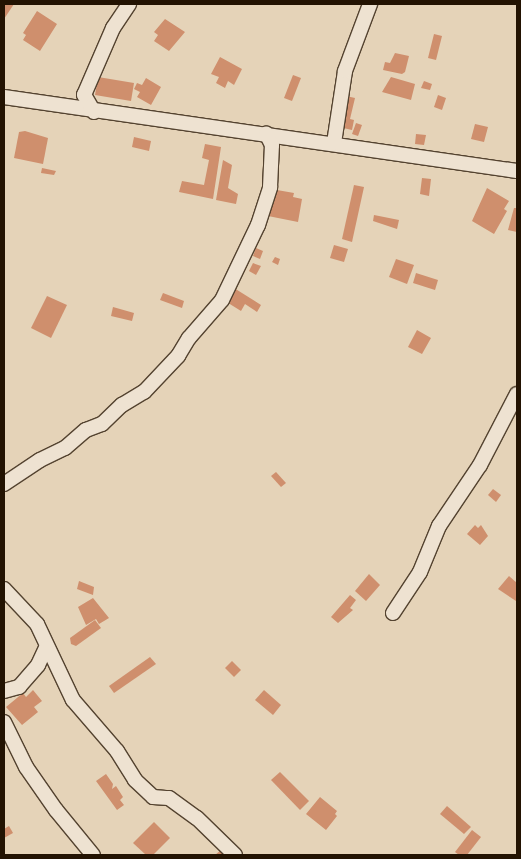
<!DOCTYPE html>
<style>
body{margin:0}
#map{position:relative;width:521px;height:859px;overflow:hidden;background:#e5d3b8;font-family:"IM FELL DW Pica",serif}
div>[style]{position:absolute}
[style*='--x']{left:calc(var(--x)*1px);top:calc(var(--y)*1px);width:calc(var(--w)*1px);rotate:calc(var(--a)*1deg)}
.building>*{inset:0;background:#cf8f6d}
.roads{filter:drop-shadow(1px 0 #544330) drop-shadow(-1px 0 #544330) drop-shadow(0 1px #544330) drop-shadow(0 -1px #544330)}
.minor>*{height:14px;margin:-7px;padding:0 7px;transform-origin:7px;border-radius:7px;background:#eee2d1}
span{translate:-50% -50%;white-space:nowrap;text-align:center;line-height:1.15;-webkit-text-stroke:4px #eee2d1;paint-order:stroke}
.frame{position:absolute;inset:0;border:5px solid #231302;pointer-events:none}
</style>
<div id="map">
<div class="building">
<div style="clip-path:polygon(4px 4px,14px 4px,4px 19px)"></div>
<div style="clip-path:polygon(37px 11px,57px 24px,40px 51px,23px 40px,26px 35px,23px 33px)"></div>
<div style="clip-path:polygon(165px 19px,185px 32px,169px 51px,154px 41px,158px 35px,154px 32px)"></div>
<div style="clip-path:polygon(434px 34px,442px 36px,436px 60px,428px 58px)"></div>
<div style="clip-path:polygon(395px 53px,409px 56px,405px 72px,402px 74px,383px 70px,385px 62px,390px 63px)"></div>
<div style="clip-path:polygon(220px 57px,242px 69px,234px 85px,228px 81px,225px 88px,216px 83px,219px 77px,211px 74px)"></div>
<div style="clip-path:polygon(293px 75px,301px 78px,292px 101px,284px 98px)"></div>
<div style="clip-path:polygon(98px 77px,134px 83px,131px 101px,95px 95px)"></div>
<div style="clip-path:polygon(391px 77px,415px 84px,411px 100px,382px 92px)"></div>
<div style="clip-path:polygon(146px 78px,161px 87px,151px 105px,137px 97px,140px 92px,134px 89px,137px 83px,142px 85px)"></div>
<div style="clip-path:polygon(424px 81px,432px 84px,430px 90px,421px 88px)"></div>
<div style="clip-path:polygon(438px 95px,446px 98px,442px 110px,434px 107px)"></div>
<div style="clip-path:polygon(346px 96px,355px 98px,350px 119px,354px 120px,352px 130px,339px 127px)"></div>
<div style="clip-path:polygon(356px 123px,362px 125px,358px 136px,352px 134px)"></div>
<div style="clip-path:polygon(475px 124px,488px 127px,484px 142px,471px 139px)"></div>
<div style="clip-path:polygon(25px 131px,48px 138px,43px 164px,14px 158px,19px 132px)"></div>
<div style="clip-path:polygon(416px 134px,426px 135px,424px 145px,415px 144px)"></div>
<div style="clip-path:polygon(134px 137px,151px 141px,149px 151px,132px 147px)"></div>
<div style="clip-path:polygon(205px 144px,221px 147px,213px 199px,179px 192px,182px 181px,204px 185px,209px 160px,202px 158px)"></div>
<div style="clip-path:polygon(223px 160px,232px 165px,228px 188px,238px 194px,236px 204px,216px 200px)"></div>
<div style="clip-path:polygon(42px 168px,56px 171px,54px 175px,41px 173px)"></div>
<div style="clip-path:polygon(422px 178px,431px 179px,429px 196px,420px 194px)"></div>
<div style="clip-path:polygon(354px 185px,364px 187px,352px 242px,342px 239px)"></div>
<div style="clip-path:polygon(487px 188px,509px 201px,504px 209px,507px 211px,494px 234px,472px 221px)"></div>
<div style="clip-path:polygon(277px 190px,294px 193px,293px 197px,302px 199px,298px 222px,268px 216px,273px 192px)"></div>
<div style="clip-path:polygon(514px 208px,517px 208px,517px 232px,508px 230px)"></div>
<div style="clip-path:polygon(374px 215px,399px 220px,397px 229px,373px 221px)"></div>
<div style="clip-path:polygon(334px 245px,348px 249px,344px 262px,330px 258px)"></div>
<div style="clip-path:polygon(256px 248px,263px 251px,260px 259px,253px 256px)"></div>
<div style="clip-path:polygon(275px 257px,280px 259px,278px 265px,272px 262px)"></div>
<div style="clip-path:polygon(396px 259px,414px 265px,407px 284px,389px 277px)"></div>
<div style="clip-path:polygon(253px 263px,261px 266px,256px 275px,249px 271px)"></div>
<div style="clip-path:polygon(416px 273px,438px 280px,435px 290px,413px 283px)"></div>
<div style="clip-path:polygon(234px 288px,261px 305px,257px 312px,245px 304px,241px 311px,225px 301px)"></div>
<div style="clip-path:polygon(163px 293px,184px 301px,182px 308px,160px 300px)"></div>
<div style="clip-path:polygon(47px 296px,67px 305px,51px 338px,31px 328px)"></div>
<div style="clip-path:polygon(113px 307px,134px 313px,132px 321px,111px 316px)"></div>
<div style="clip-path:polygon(417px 330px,431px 338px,422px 354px,408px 347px)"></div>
<div style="clip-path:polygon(276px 472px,286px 483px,281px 487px,271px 476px)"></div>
<div style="clip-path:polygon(493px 489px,501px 495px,496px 502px,488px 495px)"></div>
<div style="clip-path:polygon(475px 525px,478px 528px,481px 525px,488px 536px,480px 545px,467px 534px)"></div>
<div style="clip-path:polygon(369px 574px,380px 585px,366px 601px,355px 591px)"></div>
<div style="clip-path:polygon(509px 576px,517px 583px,516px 601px,498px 589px)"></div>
<div style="clip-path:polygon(79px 581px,94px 587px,93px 595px,77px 589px)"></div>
<div style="clip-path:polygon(350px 595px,356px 600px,350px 608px,353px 610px,338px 623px,331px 617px)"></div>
<div style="clip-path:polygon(93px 598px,109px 618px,99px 624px,96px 619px,86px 625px,78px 607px)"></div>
<div style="clip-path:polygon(95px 620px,101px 628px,76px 646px,71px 644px,70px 638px)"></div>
<div style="clip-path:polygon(150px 657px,156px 664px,114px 693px,109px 686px)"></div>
<div style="clip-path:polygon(232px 661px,241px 670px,234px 677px,225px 668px)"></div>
<div style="clip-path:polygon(33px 690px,42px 701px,34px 707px,38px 712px,22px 725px,6px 707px,23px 693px,26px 697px)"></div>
<div style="clip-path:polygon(264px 690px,281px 705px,273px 715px,255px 700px)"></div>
<div style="clip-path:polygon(280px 772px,309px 801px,300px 810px,271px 780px)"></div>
<div style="clip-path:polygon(106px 774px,113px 784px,112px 789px,116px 786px,123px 797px,120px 800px,124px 805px,117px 810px,96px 781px)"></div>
<div style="clip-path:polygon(320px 797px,337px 811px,335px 814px,337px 816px,326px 830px,306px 814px)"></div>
<div style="clip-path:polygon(447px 806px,471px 827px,464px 834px,440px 814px)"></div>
<div style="clip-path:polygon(154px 822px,170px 838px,153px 855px,146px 855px,133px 843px)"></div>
<div style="clip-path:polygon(9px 826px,13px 833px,4px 838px,4px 829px)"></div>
<div style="clip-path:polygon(472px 830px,481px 837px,467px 855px,459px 855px,455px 852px)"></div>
<div style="clip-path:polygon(221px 850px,226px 855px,215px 855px)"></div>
</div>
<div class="roads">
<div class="minor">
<div style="--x:4;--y:97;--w:518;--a:8.21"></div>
<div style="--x:94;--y:112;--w:20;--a:-120"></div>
<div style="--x:84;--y:95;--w:73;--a:-66.6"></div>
<div style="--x:113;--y:28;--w:29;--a:-56"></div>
<div style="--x:334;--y:143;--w:73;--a:-81.3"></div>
<div style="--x:345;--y:71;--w:72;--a:-69.5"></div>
<div style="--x:4;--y:484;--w:43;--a:-33.7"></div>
<div style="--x:40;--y:460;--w:28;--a:-26"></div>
<div style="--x:65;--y:448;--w:28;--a:-41"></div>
<div style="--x:86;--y:430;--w:17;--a:-21"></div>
<div style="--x:102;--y:424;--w:28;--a:-44"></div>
<div style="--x:122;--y:405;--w:26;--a:-31"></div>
<div style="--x:144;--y:392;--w:50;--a:-46.6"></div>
<div style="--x:178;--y:356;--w:21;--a:-59"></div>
<div style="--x:189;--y:338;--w:50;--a:-49"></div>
<div style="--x:222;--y:300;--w:83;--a:-64.4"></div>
<div style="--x:258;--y:225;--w:40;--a:-72"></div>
<div style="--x:270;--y:187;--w:42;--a:-87.3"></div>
<div style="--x:272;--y:145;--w:13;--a:-117"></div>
<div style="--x:4;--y:589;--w:48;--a:46.7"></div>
<div style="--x:37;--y:624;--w:84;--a:64.7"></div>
<div style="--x:73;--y:700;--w:67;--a:49.2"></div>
<div style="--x:117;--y:751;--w:34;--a:58"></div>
<div style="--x:135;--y:780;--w:25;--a:43"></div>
<div style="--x:153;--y:797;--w:16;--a:4"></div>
<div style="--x:169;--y:798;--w:34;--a:36"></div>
<div style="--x:197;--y:818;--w:53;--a:44.2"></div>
<div style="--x:393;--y:613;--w:49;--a:-56.6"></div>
<div style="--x:420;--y:572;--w:50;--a:-67.6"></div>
<div style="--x:439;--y:526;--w:73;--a:-56.1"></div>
<div style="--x:480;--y:465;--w:80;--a:-62.5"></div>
<div style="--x:4;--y:691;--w:16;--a:-15"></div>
<div style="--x:19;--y:687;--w:29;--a:-49"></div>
<div style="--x:38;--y:665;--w:19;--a:-65"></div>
<div style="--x:4;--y:722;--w:50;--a:63.9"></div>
<div style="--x:26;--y:767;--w:52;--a:55.1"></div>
<div style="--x:56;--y:810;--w:58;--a:50.6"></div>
</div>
</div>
<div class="frame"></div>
</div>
